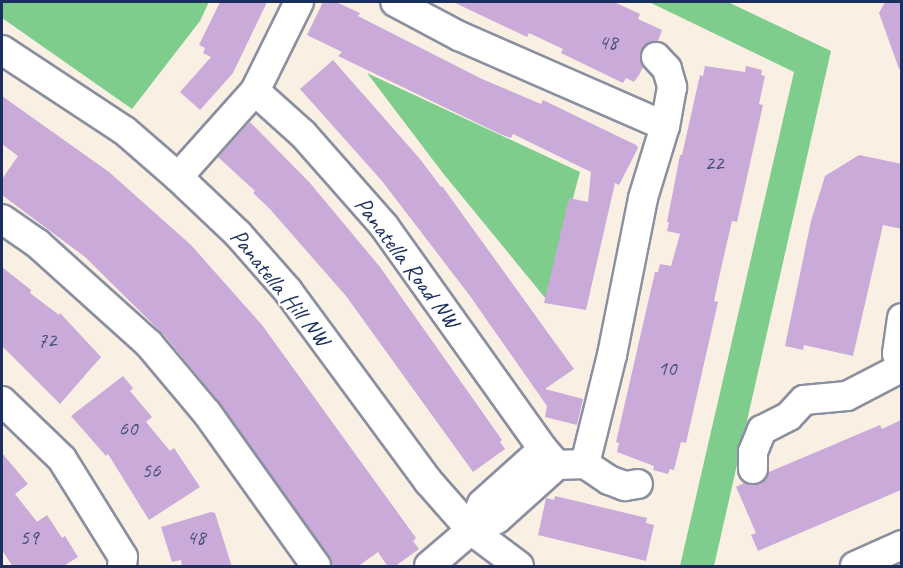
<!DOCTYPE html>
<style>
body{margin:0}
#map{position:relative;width:903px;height:568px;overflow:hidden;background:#f9f0e3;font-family:Caveat,sans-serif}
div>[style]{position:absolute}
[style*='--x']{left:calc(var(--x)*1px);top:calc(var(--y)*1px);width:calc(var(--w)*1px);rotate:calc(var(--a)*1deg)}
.green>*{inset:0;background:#7fcd8c}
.building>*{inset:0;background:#c9aad8}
.roads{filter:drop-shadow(2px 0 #8a90a0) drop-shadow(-2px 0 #8a90a0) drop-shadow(0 2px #8a90a0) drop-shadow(0 -2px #8a90a0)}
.minor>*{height:28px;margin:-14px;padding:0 14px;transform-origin:14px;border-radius:14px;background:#fff}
span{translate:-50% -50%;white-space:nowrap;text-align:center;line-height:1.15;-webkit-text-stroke:4.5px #fff;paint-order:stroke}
.number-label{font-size:21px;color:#464e7c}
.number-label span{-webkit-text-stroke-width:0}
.street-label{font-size:24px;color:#1b2f5e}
.frame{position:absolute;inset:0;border:3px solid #1b2f5e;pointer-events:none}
</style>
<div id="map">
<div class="green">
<div style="clip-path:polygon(2px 2px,209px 2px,200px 21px,132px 109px,2px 18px)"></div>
<div style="clip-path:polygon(649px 2px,728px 2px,831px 51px,714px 566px,680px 566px,794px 72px)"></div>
<div style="clip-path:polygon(367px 73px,580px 172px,546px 299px,442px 172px)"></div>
</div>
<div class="building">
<div style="clip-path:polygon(220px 2px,267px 2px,233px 73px,200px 110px,180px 92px,211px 57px,203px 53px,205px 48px,199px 45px)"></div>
<div style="clip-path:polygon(323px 2px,336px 2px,360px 13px,358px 16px,482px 79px,541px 104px,543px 100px,636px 145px,638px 148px,619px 185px,615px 183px,586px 310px,544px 303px,569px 198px,588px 202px,591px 172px,513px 134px,511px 138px,500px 134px,338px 56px,342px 52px,307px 35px)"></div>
<div style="clip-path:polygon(453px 2px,614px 2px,640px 14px,638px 19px,662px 30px,658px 41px,645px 45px,641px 52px,643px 67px,639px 75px,634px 82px,626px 78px,623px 83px,561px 53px,563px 49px,529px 33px,527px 37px)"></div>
<div style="clip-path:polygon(885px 2px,902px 2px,902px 69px,899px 69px,879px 13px)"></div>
<div style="clip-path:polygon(333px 60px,420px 159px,441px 187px,442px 186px,574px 369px,545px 389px,583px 399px,577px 425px,545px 417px,547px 406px,470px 296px,382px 181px,300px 89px)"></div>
<div style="clip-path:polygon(705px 66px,745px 72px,746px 66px,762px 70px,761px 75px,765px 76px,759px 104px,763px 105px,737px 222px,732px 221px,720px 273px,714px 301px,718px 302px,686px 443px,681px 442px,674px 470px,670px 469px,668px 474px,653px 470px,654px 466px,617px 452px,619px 443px,616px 442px,655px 272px,658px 272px,660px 264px,671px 266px,680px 234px,667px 231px,669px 222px,667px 222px,680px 155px,682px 155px,700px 75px,703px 76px)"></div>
<div style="clip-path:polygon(2px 96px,109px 172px,191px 245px,262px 325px,416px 538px,413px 541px,419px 549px,394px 567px,388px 567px,378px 552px,357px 567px,335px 567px,220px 403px,164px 335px,85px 257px,2px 195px,2px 179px,18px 156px,2px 144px)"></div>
<div style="clip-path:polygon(250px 122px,310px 183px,380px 267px,502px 440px,500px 442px,505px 449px,473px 472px,346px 296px,269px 208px,253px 193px,255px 191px,218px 157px)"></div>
<div style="clip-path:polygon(859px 155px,902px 164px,902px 229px,883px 225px,853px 356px,804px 345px,803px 350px,785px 346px,811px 221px,825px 176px)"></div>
<div style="clip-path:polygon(2px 267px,31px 290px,30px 293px,59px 315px,60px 313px,101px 357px,60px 404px,2px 346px)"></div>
<div style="clip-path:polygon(123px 376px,133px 388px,130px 391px,152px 417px,146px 422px,170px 451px,174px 448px,200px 487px,149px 520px,108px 454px,106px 456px,71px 416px)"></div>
<div style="clip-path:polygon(901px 420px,901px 490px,758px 551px,751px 535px,756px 533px,736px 487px,744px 483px,752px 485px,761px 484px,769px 472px,880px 425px,882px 429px)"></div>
<div style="clip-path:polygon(2px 453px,28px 484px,15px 494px,37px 522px,47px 515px,62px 538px,65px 536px,78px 557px,62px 567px,13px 567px,2px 550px)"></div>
<div style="clip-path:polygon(555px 496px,647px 518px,646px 523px,654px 525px,646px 561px,538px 535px,546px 498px,554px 500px)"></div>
<div style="clip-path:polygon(211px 512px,215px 513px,232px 567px,182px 567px,181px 560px,172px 562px,161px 527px)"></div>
</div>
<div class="roads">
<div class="minor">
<div style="--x:2;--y:50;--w:147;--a:33.4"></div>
<div style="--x:125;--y:131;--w:70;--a:41"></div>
<div style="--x:178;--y:177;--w:83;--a:43.5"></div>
<div style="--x:238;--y:234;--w:76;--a:48.7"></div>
<div style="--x:288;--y:291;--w:236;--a:53.6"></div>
<div style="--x:428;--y:481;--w:65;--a:48.7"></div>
<div style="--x:471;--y:530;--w:60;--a:36.9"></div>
<div style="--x:656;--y:57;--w:16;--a:47"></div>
<div style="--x:667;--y:69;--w:19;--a:74"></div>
<div style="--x:672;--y:87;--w:40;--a:100"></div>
<div style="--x:255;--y:91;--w:64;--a:41.9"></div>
<div style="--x:303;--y:134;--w:123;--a:48.6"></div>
<div style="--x:384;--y:226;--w:274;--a:54.5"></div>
<div style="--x:543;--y:449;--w:21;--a:49"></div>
<div style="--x:557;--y:465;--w:28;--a:-2"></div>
<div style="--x:585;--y:464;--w:112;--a:-76.1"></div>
<div style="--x:612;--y:355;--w:160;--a:-78.8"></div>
<div style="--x:643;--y:198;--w:75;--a:-73"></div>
<div style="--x:665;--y:126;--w:225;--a:-156.4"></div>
<div style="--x:459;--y:36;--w:72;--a:-152"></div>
<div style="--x:178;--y:177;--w:115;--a:-48.2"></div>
<div style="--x:255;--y:91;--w:99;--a:-63.7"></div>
<div style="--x:2;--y:219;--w:44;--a:34.8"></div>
<div style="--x:38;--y:244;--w:149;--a:42"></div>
<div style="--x:149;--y:344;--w:90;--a:50"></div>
<div style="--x:207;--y:413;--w:188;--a:54.5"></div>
<div style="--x:902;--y:318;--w:36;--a:98"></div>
<div style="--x:897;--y:354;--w:15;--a:70"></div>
<div style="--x:2;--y:401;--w:83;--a:44"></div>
<div style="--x:62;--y:459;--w:115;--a:58.1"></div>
<div style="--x:123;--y:557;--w:9;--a:96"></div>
<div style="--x:585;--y:464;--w:29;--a:34"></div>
<div style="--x:609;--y:480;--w:17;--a:21"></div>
<div style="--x:625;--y:486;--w:13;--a:-9"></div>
<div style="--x:753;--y:469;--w:17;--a:-90"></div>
<div style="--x:753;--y:452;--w:24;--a:-68"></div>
<div style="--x:762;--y:430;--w:30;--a:-27"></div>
<div style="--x:789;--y:416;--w:22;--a:-47"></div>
<div style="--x:804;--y:400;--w:43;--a:-5.3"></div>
<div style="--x:847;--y:396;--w:61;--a:-27.4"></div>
<div style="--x:471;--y:530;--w:28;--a:-67"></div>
<div style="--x:482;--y:504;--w:82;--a:-42"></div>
<div style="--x:429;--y:566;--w:55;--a:-40.6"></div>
<div style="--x:471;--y:530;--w:28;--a:-23"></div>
<div style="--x:497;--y:519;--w:81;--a:-42"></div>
<div style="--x:855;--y:566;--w:51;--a:-24.1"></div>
</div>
</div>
<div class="number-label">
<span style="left:608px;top:42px">48</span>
<span style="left:714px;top:163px">22</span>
<span style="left:47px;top:340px">72</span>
<span style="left:667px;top:368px">10</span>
<span style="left:128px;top:428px">60</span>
<span style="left:151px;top:470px">56</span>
<span style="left:29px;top:537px">59</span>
<span style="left:196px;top:537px">48</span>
</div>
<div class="street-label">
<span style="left:407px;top:263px;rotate:53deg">Panatella Road NW</span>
<span style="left:280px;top:288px;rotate:51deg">Panatella Hill NW</span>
</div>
<div class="frame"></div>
</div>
